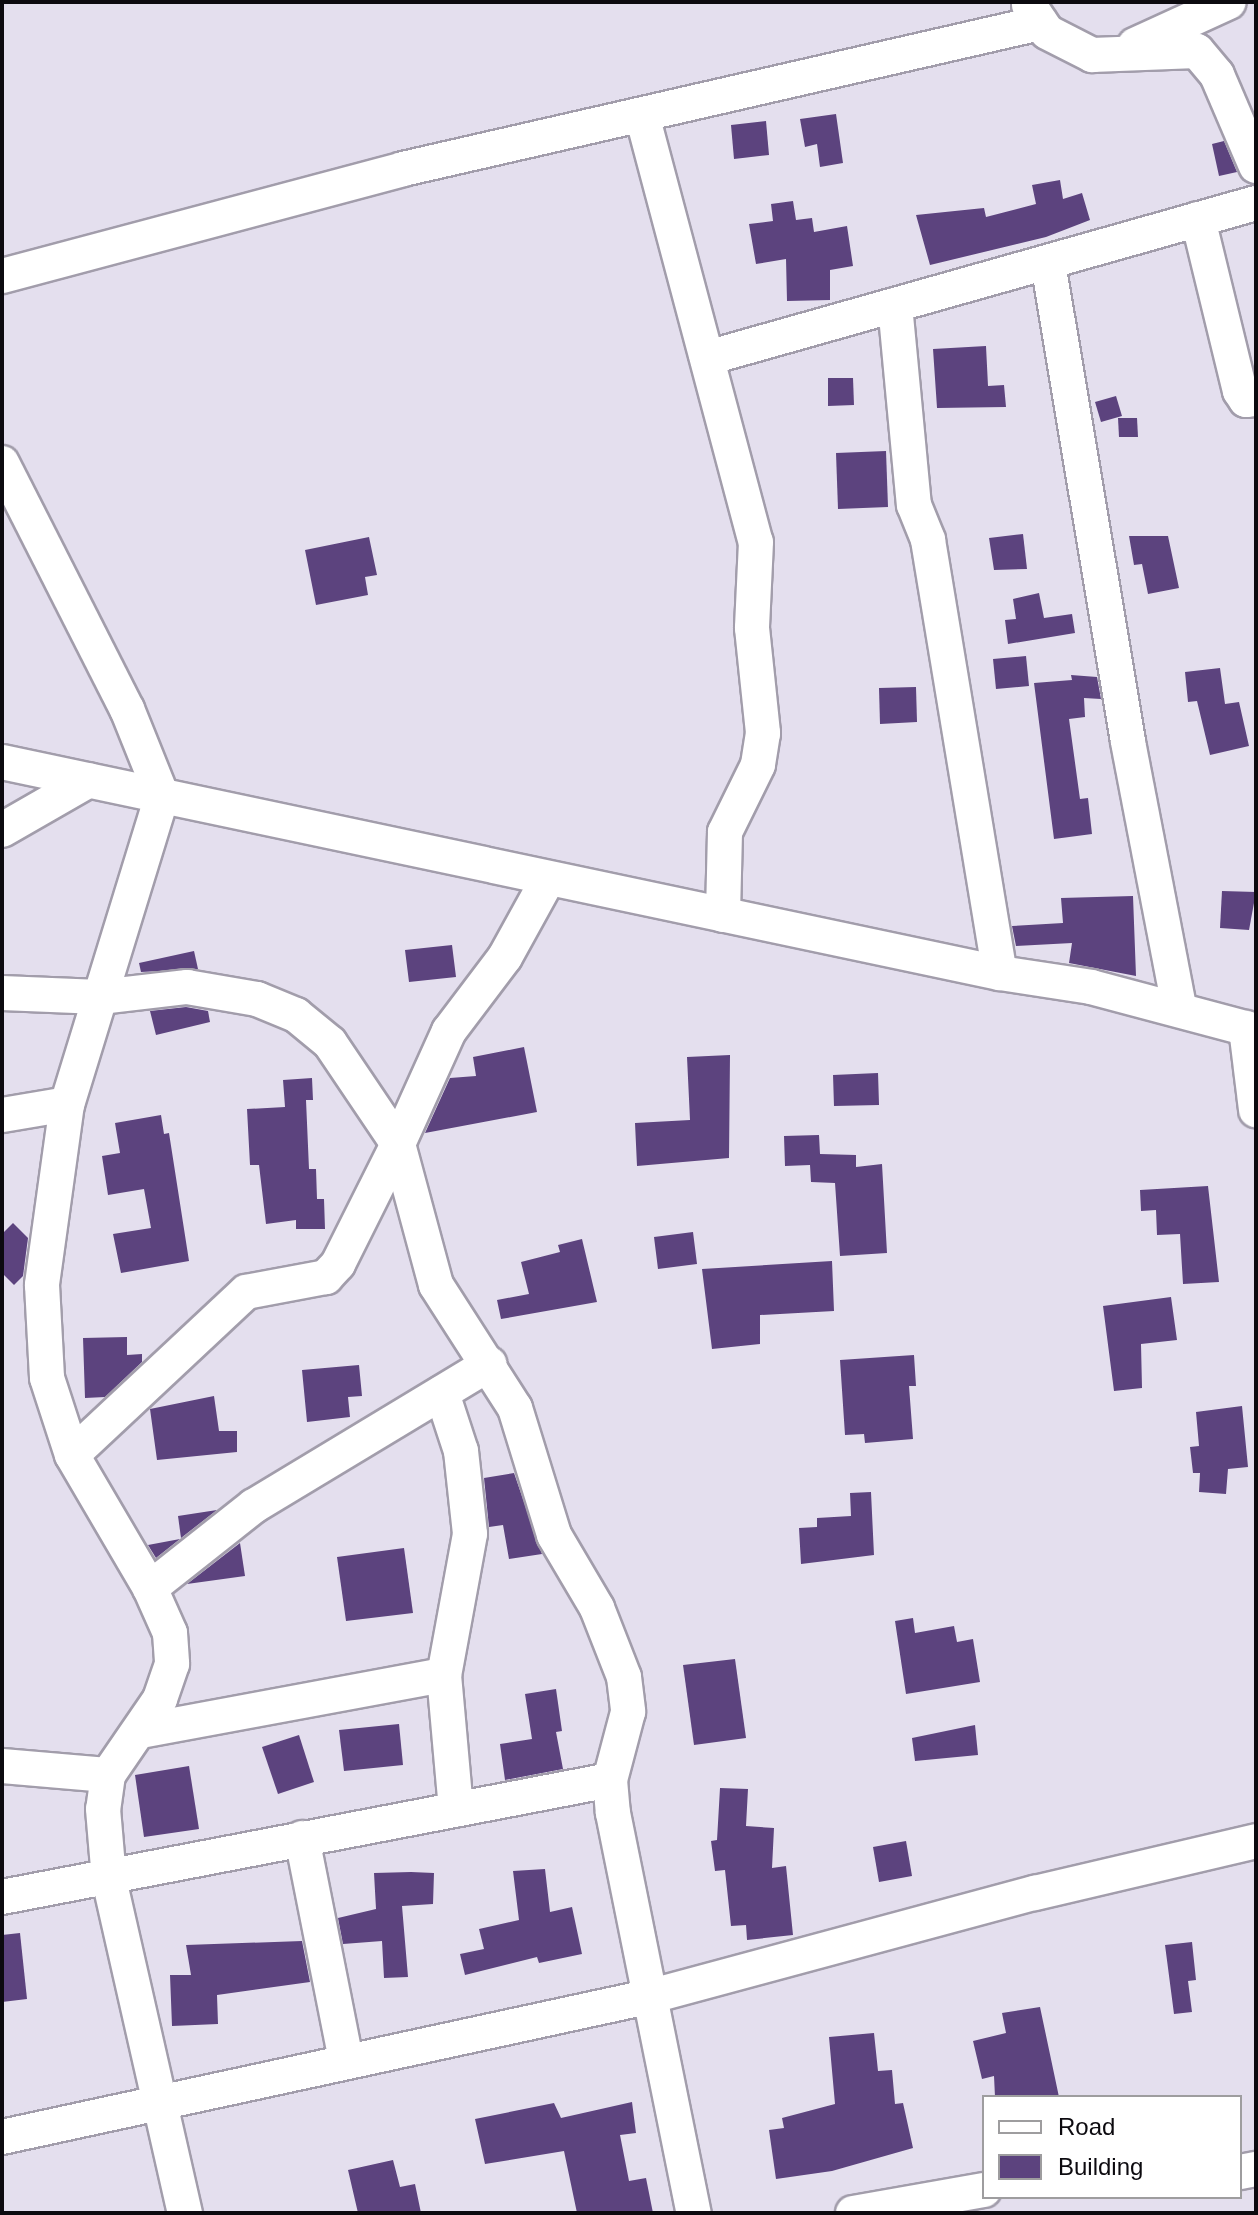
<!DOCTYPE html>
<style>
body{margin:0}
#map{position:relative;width:1258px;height:2215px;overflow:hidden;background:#e4dfee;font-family:Arial,sans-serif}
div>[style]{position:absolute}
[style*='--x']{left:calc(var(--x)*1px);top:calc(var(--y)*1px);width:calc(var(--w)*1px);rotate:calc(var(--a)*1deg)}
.building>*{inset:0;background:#5c437e}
.roads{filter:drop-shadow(2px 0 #a29dab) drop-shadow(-2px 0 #a29dab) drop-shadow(0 2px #a29dab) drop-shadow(0 -2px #a29dab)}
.minor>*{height:34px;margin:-17px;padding:0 17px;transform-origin:17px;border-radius:17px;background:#fff}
span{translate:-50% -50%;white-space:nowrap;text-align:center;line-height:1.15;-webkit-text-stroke:8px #fff;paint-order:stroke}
.frame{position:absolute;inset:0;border:4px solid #0c0a0f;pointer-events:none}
.legend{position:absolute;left:982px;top:2095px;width:260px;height:104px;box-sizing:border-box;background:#fff;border:2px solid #9e9d9f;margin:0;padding:10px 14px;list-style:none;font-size:24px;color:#0c0a0f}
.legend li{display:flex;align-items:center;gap:16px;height:40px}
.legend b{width:40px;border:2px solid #9e9d9f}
</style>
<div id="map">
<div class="building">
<div style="clip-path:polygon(836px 114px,843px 163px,820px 167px,817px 144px,805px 147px,800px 119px)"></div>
<div style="clip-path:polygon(766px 121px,769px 155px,734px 159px,731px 125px)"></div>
<div style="clip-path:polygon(1224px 141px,1237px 172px,1219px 176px,1212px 144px)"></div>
<div style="clip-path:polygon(1060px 180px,1063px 199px,1082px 193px,1090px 220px,1046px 237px,930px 265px,916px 215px,984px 208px,986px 217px,1036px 204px,1032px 185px)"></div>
<div style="clip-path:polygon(793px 201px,796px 220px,812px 218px,814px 232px,847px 226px,853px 266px,830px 270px,830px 300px,787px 301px,786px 259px,756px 264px,749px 224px,773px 221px,771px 204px)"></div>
<div style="clip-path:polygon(986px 346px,988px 386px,1004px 385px,1006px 407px,937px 408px,933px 349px)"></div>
<div style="clip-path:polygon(828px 378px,853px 378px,854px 405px,828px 406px)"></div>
<div style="clip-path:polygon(1116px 396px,1122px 416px,1101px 422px,1095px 402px)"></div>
<div style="clip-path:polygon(1118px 418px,1137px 418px,1138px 437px,1119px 437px)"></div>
<div style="clip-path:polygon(886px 451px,888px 507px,838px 509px,836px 453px)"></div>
<div style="clip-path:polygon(1023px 534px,1027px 569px,994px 570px,989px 538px)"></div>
<div style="clip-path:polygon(1129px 536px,1168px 536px,1179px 588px,1148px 594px,1142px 564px,1134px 565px)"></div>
<div style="clip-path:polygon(369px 537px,377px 575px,365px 577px,368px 595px,316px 605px,305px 550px)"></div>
<div style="clip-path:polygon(1039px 593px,1044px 618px,1072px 614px,1075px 633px,1008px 644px,1005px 620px,1016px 619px,1013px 599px)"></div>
<div style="clip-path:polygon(1026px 656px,1029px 686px,996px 689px,993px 659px)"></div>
<div style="clip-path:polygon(1220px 668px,1225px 704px,1239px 702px,1249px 746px,1210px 755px,1197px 701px,1188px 702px,1185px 672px)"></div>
<div style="clip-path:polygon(1071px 675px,1097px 677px,1101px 699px,1084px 698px,1085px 717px,1069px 719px,1080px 799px,1088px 798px,1092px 834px,1054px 839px,1034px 683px,1072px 680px)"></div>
<div style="clip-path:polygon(916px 687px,917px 722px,880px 724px,879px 688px)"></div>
<div style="clip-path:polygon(1222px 891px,1256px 892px,1249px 930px,1220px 928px)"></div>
<div style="clip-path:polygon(1133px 896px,1136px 976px,1069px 963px,1072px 943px,1016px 946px,1012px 926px,1063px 923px,1061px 898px)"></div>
<div style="clip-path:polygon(452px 945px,456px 977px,409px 982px,405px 950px)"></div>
<div style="clip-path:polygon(194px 951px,198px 969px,141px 972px,139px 963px)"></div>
<div style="clip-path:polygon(186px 1007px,208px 1011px,210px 1022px,156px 1035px,150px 1011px)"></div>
<div style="clip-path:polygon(524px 1047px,537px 1112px,425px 1133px,450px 1078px,476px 1076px,473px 1057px)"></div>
<div style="clip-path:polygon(730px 1055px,729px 1158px,637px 1166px,635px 1123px,690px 1120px,687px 1057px)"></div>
<div style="clip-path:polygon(878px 1073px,879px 1105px,834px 1106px,833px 1075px)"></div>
<div style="clip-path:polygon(312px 1078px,313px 1100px,306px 1100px,309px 1169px,316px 1169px,317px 1199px,324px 1199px,325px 1229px,296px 1229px,296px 1220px,266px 1224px,259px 1165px,250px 1165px,247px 1109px,285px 1107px,283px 1080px)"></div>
<div style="clip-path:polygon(161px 1115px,164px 1134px,169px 1133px,189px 1261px,121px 1273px,113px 1234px,151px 1228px,144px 1189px,108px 1195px,102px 1156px,120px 1153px,115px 1123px)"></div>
<div style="clip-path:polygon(819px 1135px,820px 1154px,856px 1155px,856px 1167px,882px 1164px,887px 1253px,840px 1256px,835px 1183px,811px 1182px,810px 1165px,785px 1166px,784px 1136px)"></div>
<div style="clip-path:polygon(1208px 1186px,1219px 1282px,1183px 1284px,1180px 1234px,1157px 1235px,1156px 1210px,1141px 1211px,1140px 1190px)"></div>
<div style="clip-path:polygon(13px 1223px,28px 1238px,23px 1276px,14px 1285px,2px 1273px,2px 1234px)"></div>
<div style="clip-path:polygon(693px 1232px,697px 1264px,658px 1269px,654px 1237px)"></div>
<div style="clip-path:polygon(582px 1239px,597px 1302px,501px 1319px,497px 1300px,529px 1294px,521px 1262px,560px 1252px,558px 1245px)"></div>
<div style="clip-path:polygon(832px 1261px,834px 1311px,760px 1315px,760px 1344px,712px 1349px,702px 1269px)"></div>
<div style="clip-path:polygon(1171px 1297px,1177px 1340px,1141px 1344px,1142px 1388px,1114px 1391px,1103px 1306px)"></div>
<div style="clip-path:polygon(127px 1337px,127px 1355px,142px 1354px,142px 1362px,105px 1397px,85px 1398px,83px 1338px)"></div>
<div style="clip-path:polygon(914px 1355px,916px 1386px,909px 1386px,913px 1439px,865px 1443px,864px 1434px,845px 1435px,840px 1360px)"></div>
<div style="clip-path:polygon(359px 1365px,362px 1396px,348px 1397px,350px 1417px,307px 1422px,302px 1370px)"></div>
<div style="clip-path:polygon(214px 1396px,219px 1431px,237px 1431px,237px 1452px,157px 1460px,150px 1409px)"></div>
<div style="clip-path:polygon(1242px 1406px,1248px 1467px,1228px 1469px,1226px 1494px,1199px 1492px,1200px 1473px,1193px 1473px,1190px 1447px,1199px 1446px,1196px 1412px)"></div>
<div style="clip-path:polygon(514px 1473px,542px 1554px,509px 1559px,503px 1525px,489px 1527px,484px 1478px)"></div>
<div style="clip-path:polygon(871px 1492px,874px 1555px,801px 1564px,799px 1528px,817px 1527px,817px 1518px,851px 1516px,850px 1493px)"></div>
<div style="clip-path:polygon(217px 1510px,181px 1538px,178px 1516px)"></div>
<div style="clip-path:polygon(180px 1539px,156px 1558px,148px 1545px)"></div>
<div style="clip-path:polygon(240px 1543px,245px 1576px,187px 1584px)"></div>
<div style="clip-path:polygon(404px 1548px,413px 1613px,346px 1621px,337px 1557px)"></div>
<div style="clip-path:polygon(913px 1618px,915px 1633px,954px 1626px,957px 1642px,973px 1639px,980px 1682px,906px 1694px,895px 1621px)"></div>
<div style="clip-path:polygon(735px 1659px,746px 1738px,694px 1745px,683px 1665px)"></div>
<div style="clip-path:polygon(556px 1689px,562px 1731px,556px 1732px,563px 1769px,505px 1780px,500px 1744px,532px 1739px,525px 1694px)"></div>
<div style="clip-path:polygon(399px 1724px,403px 1765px,344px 1771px,339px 1730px)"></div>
<div style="clip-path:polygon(975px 1725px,978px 1755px,915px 1761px,912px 1738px)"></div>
<div style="clip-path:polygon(299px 1735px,314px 1782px,278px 1794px,262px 1747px)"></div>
<div style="clip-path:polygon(189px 1766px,199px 1829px,144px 1837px,135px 1775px)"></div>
<div style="clip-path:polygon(720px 1788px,748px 1789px,746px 1826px,774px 1828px,772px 1868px,786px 1866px,793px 1935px,747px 1940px,746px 1925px,731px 1926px,725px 1870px,715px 1871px,711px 1841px,717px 1840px)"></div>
<div style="clip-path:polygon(906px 1841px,912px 1876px,879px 1882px,873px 1847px)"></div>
<div style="clip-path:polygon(545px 1869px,550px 1912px,572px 1907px,582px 1954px,539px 1963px,537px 1957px,465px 1975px,460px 1954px,484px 1949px,479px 1929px,519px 1920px,513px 1871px)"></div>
<div style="clip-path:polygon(411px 1872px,434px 1873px,433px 1904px,402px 1906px,408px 1977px,384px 1978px,382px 1941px,343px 1944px,338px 1918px,376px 1909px,374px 1873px)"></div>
<div style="clip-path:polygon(20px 1933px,27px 1999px,2px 2002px,2px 1935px)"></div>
<div style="clip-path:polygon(302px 1941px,310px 1982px,217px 1995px,218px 2024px,172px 2026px,170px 1975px,191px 1975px,186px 1945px)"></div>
<div style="clip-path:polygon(1192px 1942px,1196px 1980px,1188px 1981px,1192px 2012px,1174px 2014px,1165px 1945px)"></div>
<div style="clip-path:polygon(1040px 2007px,1059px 2097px,995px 2097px,994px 2076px,982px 2079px,973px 2041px,1006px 2033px,1002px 2013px)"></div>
<div style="clip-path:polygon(874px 2033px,878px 2071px,892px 2070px,895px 2104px,903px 2103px,913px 2148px,832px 2171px,776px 2179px,769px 2130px,784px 2128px,782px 2118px,835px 2104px,829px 2037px)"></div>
<div style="clip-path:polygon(632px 2102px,636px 2133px,620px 2135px,629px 2181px,646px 2178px,653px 2213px,577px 2213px,564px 2151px,485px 2164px,475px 2119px,554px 2103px,561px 2118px)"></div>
<div style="clip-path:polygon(393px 2160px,400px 2187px,415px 2184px,421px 2213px,358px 2213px,348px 2170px)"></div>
</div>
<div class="roads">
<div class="minor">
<div style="--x:1029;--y:5;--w:32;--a:56"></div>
<div style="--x:1047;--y:32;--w:51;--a:27.1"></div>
<div style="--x:1092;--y:55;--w:105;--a:-2.2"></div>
<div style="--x:1197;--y:51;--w:31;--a:50"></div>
<div style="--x:1217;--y:75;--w:99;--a:66.8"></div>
<div style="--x:1135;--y:45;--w:103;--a:-24.6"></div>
<div style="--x:642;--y:115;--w:442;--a:75.1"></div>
<div style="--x:756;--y:542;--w:86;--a:92.7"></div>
<div style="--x:752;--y:628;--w:106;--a:84"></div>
<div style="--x:763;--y:733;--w:32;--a:99"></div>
<div style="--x:758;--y:765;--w:75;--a:116.2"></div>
<div style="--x:725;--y:832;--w:83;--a:91.4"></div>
<div style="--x:1198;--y:219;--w:177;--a:76.3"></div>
<div style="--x:1240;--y:391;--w:11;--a:56"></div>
<div style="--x:1246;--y:400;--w:10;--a:-6"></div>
<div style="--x:1048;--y:263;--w:486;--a:80.5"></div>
<div style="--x:1128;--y:742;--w:270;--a:79.1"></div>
<div style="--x:2;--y:276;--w:415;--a:-14.9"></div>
<div style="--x:403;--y:169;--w:654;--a:-12.91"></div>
<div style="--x:895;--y:305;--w:201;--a:84.6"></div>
<div style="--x:914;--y:505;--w:38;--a:68"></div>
<div style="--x:928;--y:540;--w:439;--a:80.6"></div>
<div style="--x:707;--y:358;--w:570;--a:-15.77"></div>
<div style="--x:2;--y:463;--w:276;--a:63.1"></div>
<div style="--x:127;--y:709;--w:94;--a:68.1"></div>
<div style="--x:162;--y:796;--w:322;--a:107.1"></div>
<div style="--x:67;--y:1104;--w:183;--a:97.9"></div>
<div style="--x:42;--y:1285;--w:93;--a:86.9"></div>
<div style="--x:47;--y:1378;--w:81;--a:72"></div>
<div style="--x:72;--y:1455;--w:154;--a:59.6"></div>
<div style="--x:150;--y:1588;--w:49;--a:66"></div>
<div style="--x:170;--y:1633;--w:31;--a:86"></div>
<div style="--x:172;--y:1664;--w:37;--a:109"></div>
<div style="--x:160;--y:1699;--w:92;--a:124.4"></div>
<div style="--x:108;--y:1775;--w:34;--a:98"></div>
<div style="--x:103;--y:1809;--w:70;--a:85.1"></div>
<div style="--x:109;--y:1879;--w:343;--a:77.2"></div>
<div style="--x:2;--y:762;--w:1020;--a:11.94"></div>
<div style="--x:1000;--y:973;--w:92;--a:8.7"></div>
<div style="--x:1091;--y:987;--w:171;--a:14.9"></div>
<div style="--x:2;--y:830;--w:100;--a:-29.9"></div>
<div style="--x:548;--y:879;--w:89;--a:118.9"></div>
<div style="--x:505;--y:957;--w:93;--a:127.1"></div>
<div style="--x:449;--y:1031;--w:124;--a:114.3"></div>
<div style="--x:398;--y:1144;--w:146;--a:74.9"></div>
<div style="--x:436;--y:1285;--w:146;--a:57.3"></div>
<div style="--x:515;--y:1408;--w:133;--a:72.9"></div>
<div style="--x:554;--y:1535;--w:85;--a:59.5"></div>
<div style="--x:597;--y:1608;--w:74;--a:68.6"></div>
<div style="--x:624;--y:1677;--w:35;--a:83"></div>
<div style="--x:628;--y:1712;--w:70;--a:104.8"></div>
<div style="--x:610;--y:1780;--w:33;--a:85"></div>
<div style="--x:613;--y:1813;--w:408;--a:78.6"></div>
<div style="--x:2;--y:993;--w:98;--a:2.3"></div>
<div style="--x:100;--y:997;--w:88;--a:-6.6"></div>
<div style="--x:187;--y:987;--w:71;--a:9.7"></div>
<div style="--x:257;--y:999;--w:42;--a:22.3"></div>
<div style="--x:296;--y:1015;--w:44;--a:39.5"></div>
<div style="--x:330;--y:1043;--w:122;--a:56"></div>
<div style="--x:398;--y:1144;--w:134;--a:116.6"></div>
<div style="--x:338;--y:1264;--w:18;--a:133"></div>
<div style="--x:326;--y:1277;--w:81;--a:169.4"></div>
<div style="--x:246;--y:1292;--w:238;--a:136.9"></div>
<div style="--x:1246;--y:1028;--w:83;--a:83"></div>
<div style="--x:2;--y:1115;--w:66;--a:-9.6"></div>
<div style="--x:442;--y:1393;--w:61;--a:71.9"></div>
<div style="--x:461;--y:1451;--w:83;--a:83.8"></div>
<div style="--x:470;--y:1534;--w:143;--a:100.4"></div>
<div style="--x:444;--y:1675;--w:135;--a:84.9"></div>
<div style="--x:150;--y:1588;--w:132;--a:-38.3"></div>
<div style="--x:254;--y:1506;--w:275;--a:-31.1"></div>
<div style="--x:141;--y:1731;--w:308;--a:-10.5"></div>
<div style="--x:2;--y:1766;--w:106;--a:4.9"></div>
<div style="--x:302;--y:1838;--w:227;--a:78.8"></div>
<div style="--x:2;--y:1897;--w:619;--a:-10.89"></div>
<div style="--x:2;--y:2137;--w:665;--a:-12.24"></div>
<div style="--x:652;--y:1996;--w:397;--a:-15.1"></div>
<div style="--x:1035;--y:1893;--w:227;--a:-13.2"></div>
<div style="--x:1240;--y:2172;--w:16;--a:-11"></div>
<div style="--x:853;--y:2213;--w:133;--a:-10"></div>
</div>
</div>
<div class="frame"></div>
<ul class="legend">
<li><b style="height:10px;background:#fff"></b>Road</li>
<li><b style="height:22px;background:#5c437e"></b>Building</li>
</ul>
</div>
